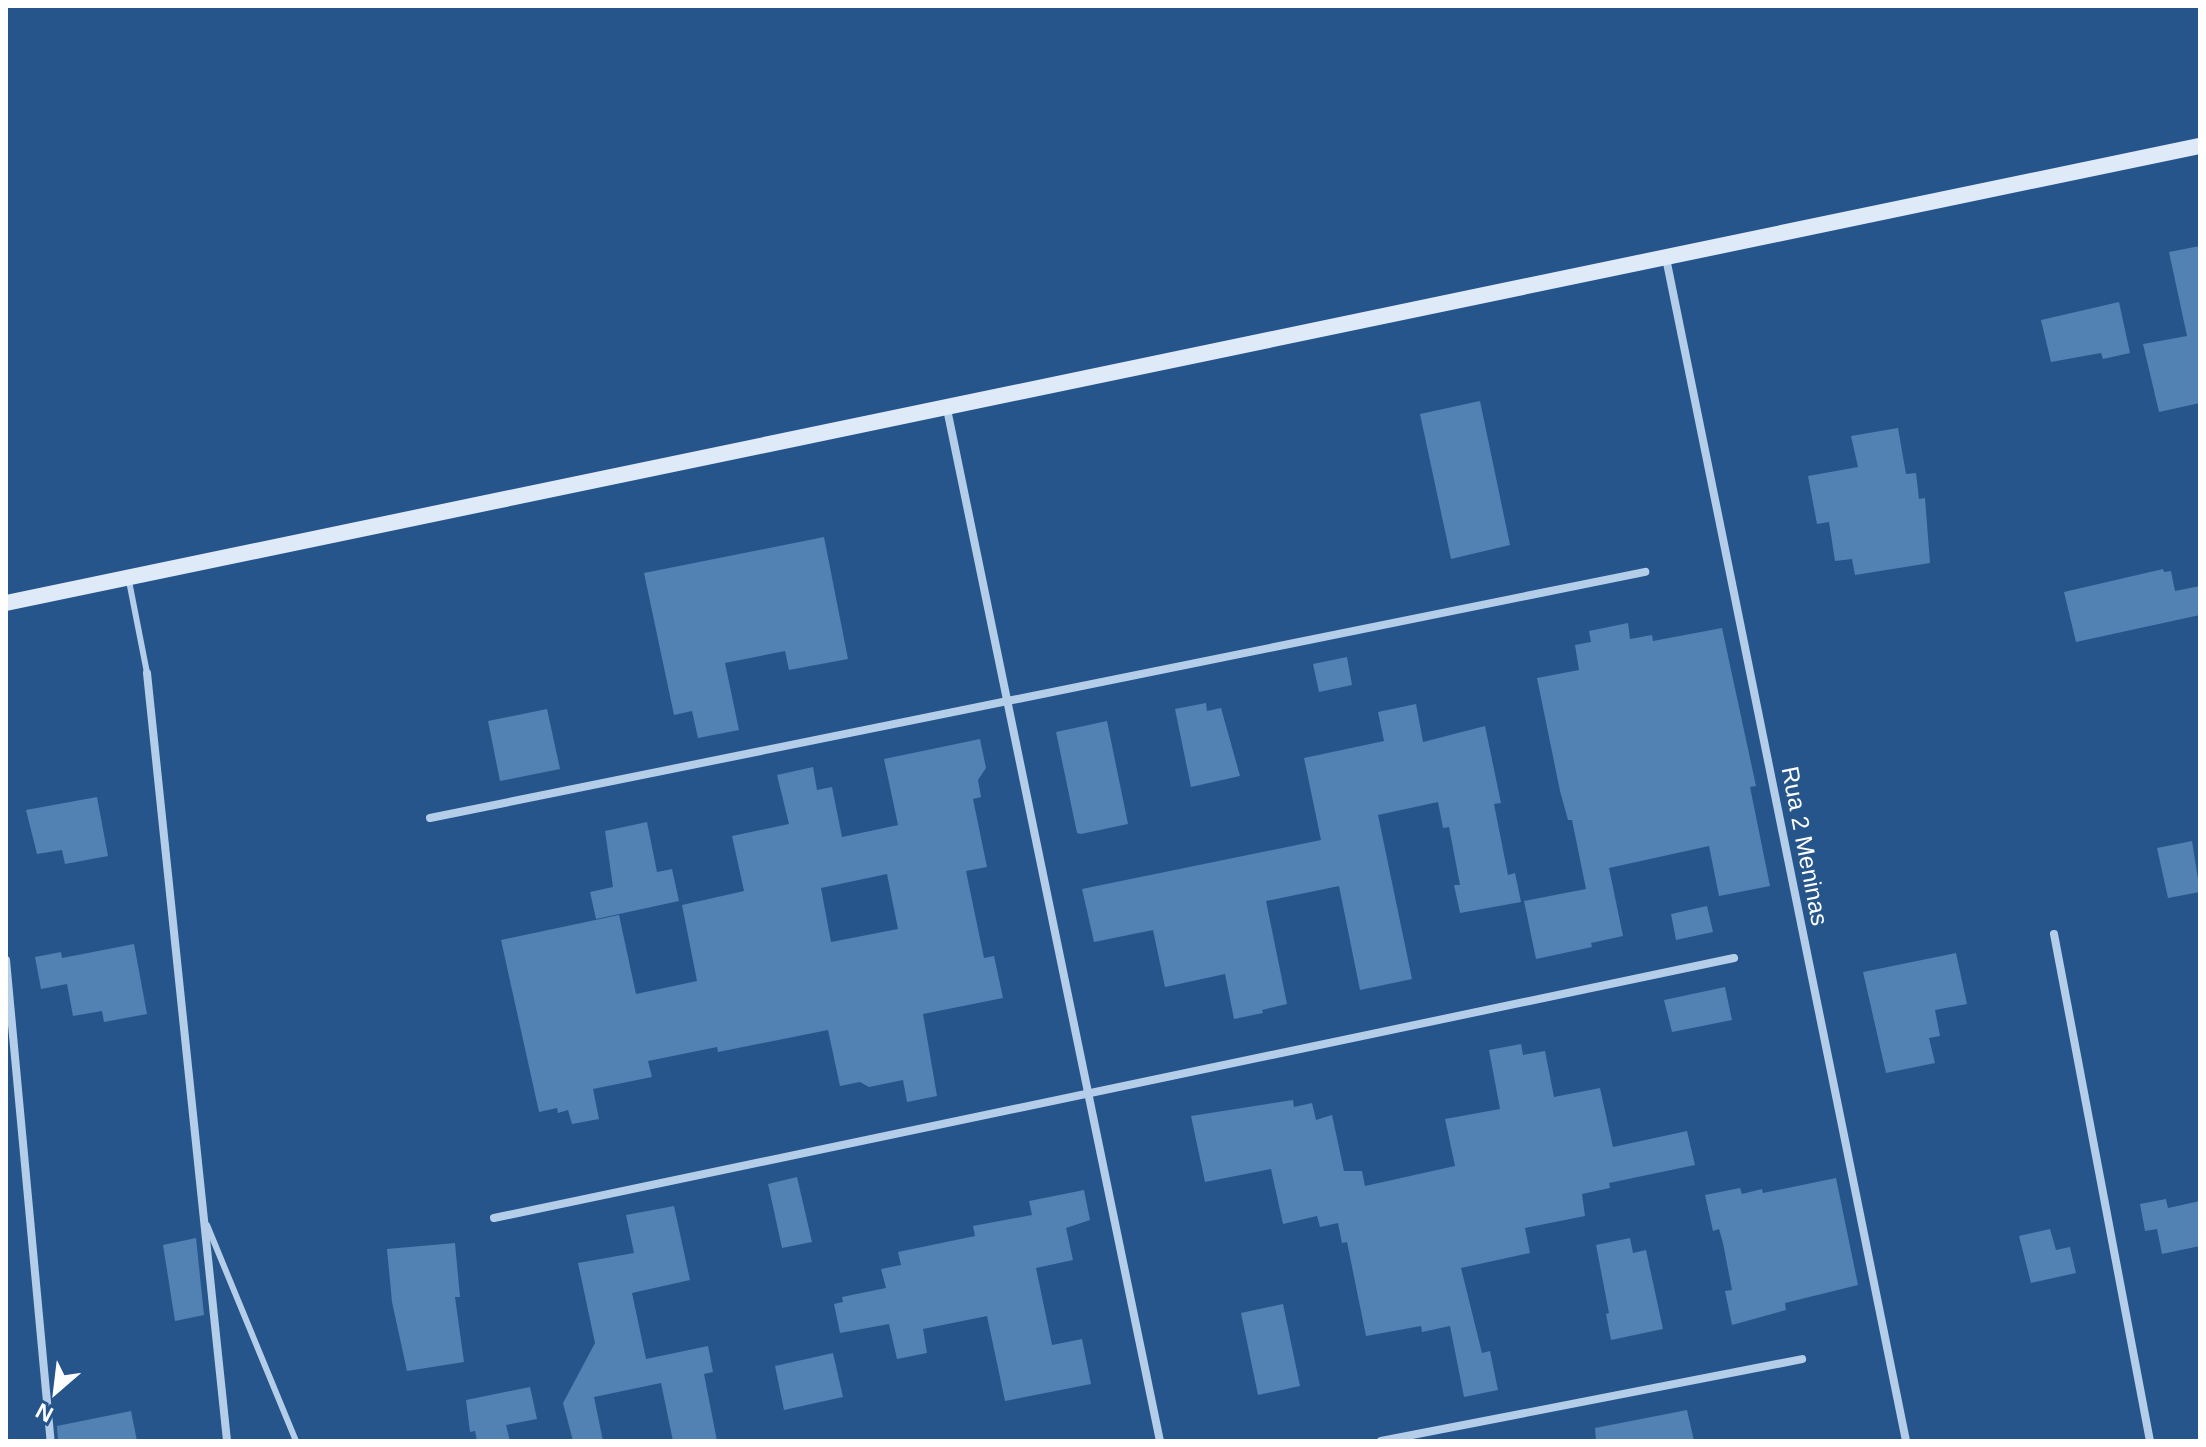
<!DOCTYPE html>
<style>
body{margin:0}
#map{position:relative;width:2206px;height:1447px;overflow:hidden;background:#26558b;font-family:Arial,sans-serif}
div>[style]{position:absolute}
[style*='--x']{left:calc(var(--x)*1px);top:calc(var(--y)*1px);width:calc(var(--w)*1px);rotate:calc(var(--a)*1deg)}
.building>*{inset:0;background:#5281b4}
.service>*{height:6px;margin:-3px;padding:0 3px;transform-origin:3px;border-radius:3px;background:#b4ceea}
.minor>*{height:8px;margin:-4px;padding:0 4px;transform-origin:4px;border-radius:4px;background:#b4ceea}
.secondary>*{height:16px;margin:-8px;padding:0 8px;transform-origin:8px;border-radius:8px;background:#deeaf8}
span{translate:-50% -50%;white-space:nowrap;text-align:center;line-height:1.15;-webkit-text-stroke:7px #26558b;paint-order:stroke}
.street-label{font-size:24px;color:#fff}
.frame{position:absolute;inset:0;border:8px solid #fff;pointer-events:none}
.north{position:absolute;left:16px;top:1351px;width:80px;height:80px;-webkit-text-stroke:6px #26558b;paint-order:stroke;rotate:208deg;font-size:22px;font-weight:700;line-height:32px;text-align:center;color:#fff}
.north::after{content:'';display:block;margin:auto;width:28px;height:36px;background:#fff;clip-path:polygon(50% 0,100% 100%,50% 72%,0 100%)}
</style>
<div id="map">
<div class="building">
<div style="clip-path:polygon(2200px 246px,2200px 403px,2159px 412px,2143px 344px,2187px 336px,2169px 252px)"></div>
<div style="clip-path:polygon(2119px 302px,2130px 353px,2103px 359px,2101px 353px,2051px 362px,2041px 320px)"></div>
<div style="clip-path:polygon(1480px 401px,1510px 545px,1451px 559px,1420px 414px)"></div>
<div style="clip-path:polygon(1898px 428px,1906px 474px,1916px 473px,1919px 499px,1925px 498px,1930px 563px,1855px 575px,1852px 559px,1835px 561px,1829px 522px,1817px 524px,1808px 476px,1858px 467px,1851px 436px)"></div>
<div style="clip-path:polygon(824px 537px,848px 659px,789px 670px,785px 651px,725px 663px,739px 730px,698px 738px,692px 711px,674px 715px,644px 573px)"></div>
<div style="clip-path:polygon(2163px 569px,2164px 572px,2171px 571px,2175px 591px,2200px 586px,2200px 615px,2076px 642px,2064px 592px)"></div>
<div style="clip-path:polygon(1628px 623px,1630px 639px,1652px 635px,1653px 641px,1722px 628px,1756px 786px,1750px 787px,1770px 886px,1719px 896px,1709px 846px,1609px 868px,1623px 936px,1591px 943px,1592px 947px,1536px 959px,1524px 901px,1586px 889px,1572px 820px,1568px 820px,1560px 791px,1537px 678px,1579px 670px,1575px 645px,1591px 642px,1589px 631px)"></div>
<div style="clip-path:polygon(1347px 657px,1352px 685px,1319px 692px,1313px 664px)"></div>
<div style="clip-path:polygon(1206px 703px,1207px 711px,1221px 708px,1240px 776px,1191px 787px,1175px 709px)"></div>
<div style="clip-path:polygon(1416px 704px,1423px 742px,1485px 726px,1501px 803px,1494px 804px,1508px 875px,1515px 873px,1521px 902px,1460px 913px,1454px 885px,1460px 885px,1449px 827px,1443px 828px,1438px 802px,1378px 815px,1412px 979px,1360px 990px,1339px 886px,1266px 901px,1287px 1004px,1262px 1010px,1263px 1013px,1234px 1019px,1225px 974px,1165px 987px,1153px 930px,1094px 942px,1082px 889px,1321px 840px,1304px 758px,1384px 741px,1378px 712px)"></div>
<div style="clip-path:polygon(547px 709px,560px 769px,500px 781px,488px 721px)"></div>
<div style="clip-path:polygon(1107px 721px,1128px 824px,1081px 834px,1077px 833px,1056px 732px)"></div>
<div style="clip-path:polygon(evenodd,980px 739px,986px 768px,978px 780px,981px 797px,973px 799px,987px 867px,966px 871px,984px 958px,994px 956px,1003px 998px,923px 1014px,937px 1096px,907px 1102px,903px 1080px,869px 1087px,860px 1082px,840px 1086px,828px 1030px,718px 1052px,717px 1047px,648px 1061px,652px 1077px,593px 1089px,599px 1119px,572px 1124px,568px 1110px,558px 1113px,557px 1108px,539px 1112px,501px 940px,619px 915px,636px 994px,697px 981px,682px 905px,744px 891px,732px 836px,789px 824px,777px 775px,813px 767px,817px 790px,832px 787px,842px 837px,898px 825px,884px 759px,980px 739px,887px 874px,898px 929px,831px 942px,821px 888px,887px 874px)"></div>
<div style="clip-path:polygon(97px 797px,108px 856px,65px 864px,62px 850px,37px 854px,26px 810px)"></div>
<div style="clip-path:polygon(647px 822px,657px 872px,672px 869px,679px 901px,596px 919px,590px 892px,613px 887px,605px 831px)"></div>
<div style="clip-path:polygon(2192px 841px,2200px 892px,2168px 898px,2157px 848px)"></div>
<div style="clip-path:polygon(1707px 906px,1713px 932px,1676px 940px,1671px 914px)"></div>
<div style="clip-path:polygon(134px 944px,147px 1014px,104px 1022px,102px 1011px,73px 1016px,67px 984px,41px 989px,35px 957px,61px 952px,62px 958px)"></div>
<div style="clip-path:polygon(1956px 953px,1967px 1004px,1935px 1010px,1940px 1036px,1929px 1038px,1935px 1063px,1886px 1073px,1863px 972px)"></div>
<div style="clip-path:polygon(1725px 987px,1732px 1020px,1672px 1032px,1664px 1000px)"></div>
<div style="clip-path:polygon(1521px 1044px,1523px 1055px,1545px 1051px,1554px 1097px,1600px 1088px,1613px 1147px,1687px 1131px,1695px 1165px,1609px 1183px,1610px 1188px,1582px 1194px,1585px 1216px,1525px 1228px,1530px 1253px,1461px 1268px,1482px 1353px,1490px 1351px,1498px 1390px,1464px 1397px,1450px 1326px,1422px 1332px,1421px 1326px,1366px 1336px,1347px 1242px,1342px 1243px,1338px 1223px,1320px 1227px,1317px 1216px,1283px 1224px,1271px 1169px,1205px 1182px,1191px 1116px,1293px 1100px,1294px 1107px,1312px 1103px,1316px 1120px,1332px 1115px,1344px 1171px,1362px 1171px,1365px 1186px,1455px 1166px,1445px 1119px,1500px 1109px,1489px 1050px)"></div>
<div style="clip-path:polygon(797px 1177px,812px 1242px,782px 1248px,768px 1184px)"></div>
<div style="clip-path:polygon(1836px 1178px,1858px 1285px,1785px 1303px,1786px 1310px,1732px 1325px,1725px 1291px,1732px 1290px,1723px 1243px,1719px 1229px,1713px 1231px,1705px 1195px,1740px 1188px,1742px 1194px,1762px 1189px,1763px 1193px)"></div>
<div style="clip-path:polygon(1084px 1190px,1090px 1220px,1066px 1228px,1073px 1260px,1036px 1268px,1052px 1345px,1082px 1339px,1091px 1384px,1005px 1401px,987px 1316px,923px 1329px,927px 1353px,897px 1359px,889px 1324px,840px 1333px,834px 1304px,843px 1302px,842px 1297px,886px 1288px,881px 1269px,901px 1265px,898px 1252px,975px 1236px,973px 1226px,1032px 1215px,1029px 1201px)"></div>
<div style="clip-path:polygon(2166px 1199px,2168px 1208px,2200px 1201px,2200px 1246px,2162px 1254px,2157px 1229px,2145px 1231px,2140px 1204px)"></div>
<div style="clip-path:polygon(674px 1206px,690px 1280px,632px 1293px,646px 1359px,708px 1346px,713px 1372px,704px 1374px,717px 1441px,673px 1441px,661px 1383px,594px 1397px,603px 1441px,573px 1441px,563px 1403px,595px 1343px,578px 1263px,634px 1253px,626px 1215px)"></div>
<div style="clip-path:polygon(2050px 1229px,2056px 1250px,2070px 1247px,2076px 1273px,2031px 1283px,2019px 1236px)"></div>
<div style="clip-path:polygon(196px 1238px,204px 1315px,175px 1321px,163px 1245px)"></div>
<div style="clip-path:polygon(1630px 1238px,1633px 1253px,1646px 1250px,1663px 1329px,1611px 1340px,1606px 1314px,1609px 1313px,1596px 1245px)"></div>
<div style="clip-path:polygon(455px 1243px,460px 1297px,455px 1297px,464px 1362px,407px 1371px,392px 1302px,387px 1249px)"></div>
<div style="clip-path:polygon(1283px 1304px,1300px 1386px,1258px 1395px,1241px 1313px)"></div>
<div style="clip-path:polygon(833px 1353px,843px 1397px,784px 1410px,775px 1366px)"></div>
<div style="clip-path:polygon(530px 1387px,537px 1419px,506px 1425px,510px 1441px,477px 1441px,475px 1431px,470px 1432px,466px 1400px)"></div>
<div style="clip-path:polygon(1687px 1410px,1694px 1441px,1596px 1441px,1595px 1428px)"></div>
<div style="clip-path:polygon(131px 1411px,137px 1441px,58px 1441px,57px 1426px)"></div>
</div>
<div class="service">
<div style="--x:129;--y:581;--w:94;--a:78.9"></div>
<div style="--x:207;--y:1225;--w:234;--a:67.6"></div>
</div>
<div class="minor">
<div style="--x:1666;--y:258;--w:1207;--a:78.53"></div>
<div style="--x:947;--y:409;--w:1054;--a:78.34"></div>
<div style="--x:147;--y:673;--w:772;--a:84.05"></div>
<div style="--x:430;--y:818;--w:1240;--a:-11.45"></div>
<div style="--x:2054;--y:934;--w:516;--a:79.28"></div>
<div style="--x:6;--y:960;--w:483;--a:84.7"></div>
<div style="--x:494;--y:1218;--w:1267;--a:-11.84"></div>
<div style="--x:1381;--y:1441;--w:429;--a:-11"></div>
</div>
<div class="secondary">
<div style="--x:6;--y:603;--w:2241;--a:-11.77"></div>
</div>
<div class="street-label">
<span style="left:1805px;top:846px;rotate:79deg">Rua 2 Meninas</span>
</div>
<div class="frame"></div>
<div class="north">N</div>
</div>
